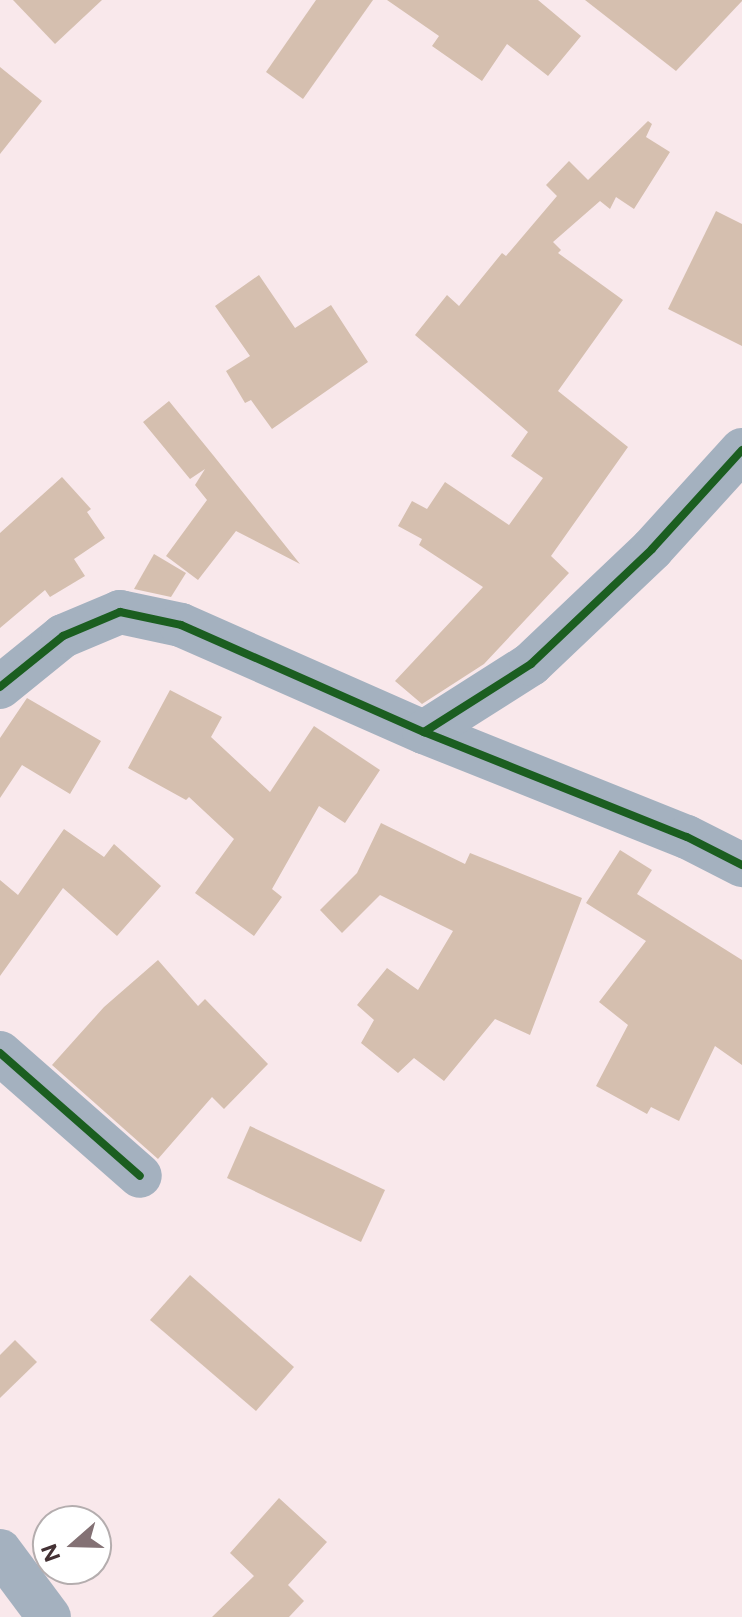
<!DOCTYPE html>
<style>
body{margin:0}
#map{position:relative;width:742px;height:1617px;overflow:hidden;background:#f9e8eb;font-family:Figtree,sans-serif}
div>[style]{position:absolute}
[style*='--x']{left:calc(var(--x)*1px);top:calc(var(--y)*1px);width:calc(var(--w)*1px);rotate:calc(var(--a)*1deg)}
.building>*{inset:0;background:#d5bfaf}
.minor>*{height:44px;margin:-22px;padding:0 22px;transform-origin:22px;border-radius:22px;background:#a4b1bf}
.cycleway>*{height:8px;margin:-4px;padding:0 4px;transform-origin:4px;border-radius:4px;background:#1b5e20}
span{translate:-50% -50%;white-space:nowrap;text-align:center;line-height:1.15;-webkit-text-stroke:7px #fff;paint-order:stroke}
.north{position:absolute;left:32px;top:1505px;width:80px;height:80px;box-sizing:border-box;background:#fff;border:2px solid #b4adae;border-radius:50%;rotate:250deg;font-size:22px;font-weight:700;line-height:32px;text-align:center;color:#443134}
.north::after{content:'';display:block;margin:auto;width:28px;height:36px;background:#837174;clip-path:polygon(50% 0,100% 100%,50% 72%,0 100%)}
</style>
<div id="map">
<div class="building">
<div style="clip-path:polygon(13px 0,102px 0,55px 44px)"></div>
<div style="clip-path:polygon(316px 0,373px 0,303px 99px,266px 72px)"></div>
<div style="clip-path:polygon(387px 0,538px 0,581px 36px,548px 76px,507px 44px,482px 81px,432px 46px,439px 36px)"></div>
<div style="clip-path:polygon(585px 0,742px 0,742px 1px,676px 71px)"></div>
<div style="clip-path:polygon(0 67px,42px 101px,0 154px)"></div>
<div style="clip-path:polygon(648px 121px,652px 124px,646px 137px,670px 152px,634px 209px,616px 197px,610px 209px,600px 201px,553px 242px,561px 250px,558px 253px,623px 300px,558px 391px,628px 447px,551px 556px,569px 573px,484px 664px,422px 704px,395px 681px,483px 587px,419px 545px,422px 539px,398px 526px,412px 501px,427px 509px,445px 482px,509px 525px,543px 478px,511px 456px,528px 432px,415px 335px,447px 295px,459px 306px,502px 253px,506px 256px,557px 196px,546px 185px,569px 161px,588px 180px)"></div>
<div style="clip-path:polygon(716px 211px,742px 224px,742px 346px,668px 309px)"></div>
<div style="clip-path:polygon(259px 275px,295px 328px,331px 305px,368px 362px,272px 429px,251px 400px,245px 403px,226px 371px,250px 356px,215px 306px)"></div>
<div style="clip-path:polygon(169px 401px,213px 455px,300px 564px,236px 531px,198px 580px,166px 556px,207px 500px,195px 485px,205px 469px,190px 479px,143px 422px)"></div>
<div style="clip-path:polygon(62px 477px,91px 509px,87px 512px,105px 538px,74px 559px,85px 576px,50px 597px,45px 590px,0 628px,0 533px)"></div>
<div style="clip-path:polygon(154px 554px,186px 573px,171px 597px,134px 589px)"></div>
<div style="clip-path:polygon(170px 690px,222px 717px,211px 737px,270px 792px,314px 726px,380px 770px,345px 823px,319px 806px,272px 889px,282px 897px,254px 936px,195px 893px,234px 839px,189px 797px,186px 800px,128px 768px)"></div>
<div style="clip-path:polygon(27px 698px,101px 741px,70px 794px,22px 765px,0 798px,0 738px)"></div>
<div style="clip-path:polygon(381px 823px,465px 864px,470px 853px,582px 898px,530px 1035px,495px 1019px,444px 1081px,414px 1058px,398px 1073px,361px 1043px,374px 1020px,357px 1005px,387px 968px,418px 990px,453px 931px,380px 895px,342px 933px,320px 910px,357px 873px)"></div>
<div style="clip-path:polygon(64px 829px,104px 857px,114px 844px,161px 886px,117px 936px,63px 888px,0 976px,0 880px,18px 895px)"></div>
<div style="clip-path:polygon(620px 850px,652px 870px,637px 894px,742px 960px,742px 1065px,715px 1046px,679px 1121px,651px 1107px,647px 1114px,596px 1086px,628px 1025px,599px 1002px,646px 941px,586px 903px)"></div>
<div style="clip-path:polygon(158px 960px,198px 1006px,205px 999px,268px 1064px,224px 1109px,212px 1097px,158px 1159px,52px 1065px,104px 1007px)"></div>
<div style="clip-path:polygon(250px 1126px,385px 1190px,361px 1242px,227px 1178px)"></div>
<div style="clip-path:polygon(190px 1275px,294px 1367px,256px 1411px,150px 1320px)"></div>
<div style="clip-path:polygon(15px 1340px,37px 1362px,0 1398px,0 1355px)"></div>
<div style="clip-path:polygon(279px 1498px,327px 1542px,288px 1585px,304px 1601px,289px 1617px,212px 1617px,254px 1576px,230px 1553px)"></div>
</div>
<div class="minor">
<div style="--x:0;--y:687;--w:81;--a:-39"></div>
<div style="--x:63;--y:636;--w:62;--a:-22.8"></div>
<div style="--x:120;--y:612;--w:62;--a:12"></div>
<div style="--x:181;--y:625;--w:266;--a:23.8"></div>
<div style="--x:424;--y:732;--w:283;--a:21.8"></div>
<div style="--x:687;--y:837;--w:62;--a:27"></div>
<div style="--x:424;--y:732;--w:127;--a:-32.4"></div>
<div style="--x:531;--y:664;--w:167;--a:-43.5"></div>
<div style="--x:652;--y:549;--w:134;--a:-47.7"></div>
<div style="--x:0;--y:1053;--w:186;--a:41.3"></div>
<div style="--x:0;--y:1551;--w:82;--a:53.4"></div>
</div>
<div class="cycleway">
<div style="--x:0;--y:687;--w:81;--a:-39"></div>
<div style="--x:63;--y:636;--w:62;--a:-22.8"></div>
<div style="--x:120;--y:612;--w:62;--a:12"></div>
<div style="--x:181;--y:625;--w:266;--a:23.8"></div>
<div style="--x:424;--y:732;--w:283;--a:21.8"></div>
<div style="--x:687;--y:837;--w:62;--a:27"></div>
<div style="--x:424;--y:732;--w:127;--a:-32.4"></div>
<div style="--x:531;--y:664;--w:167;--a:-43.5"></div>
<div style="--x:652;--y:549;--w:134;--a:-47.7"></div>
<div style="--x:0;--y:1053;--w:186;--a:41.3"></div>
</div>
<div class="north">N</div>
</div>
